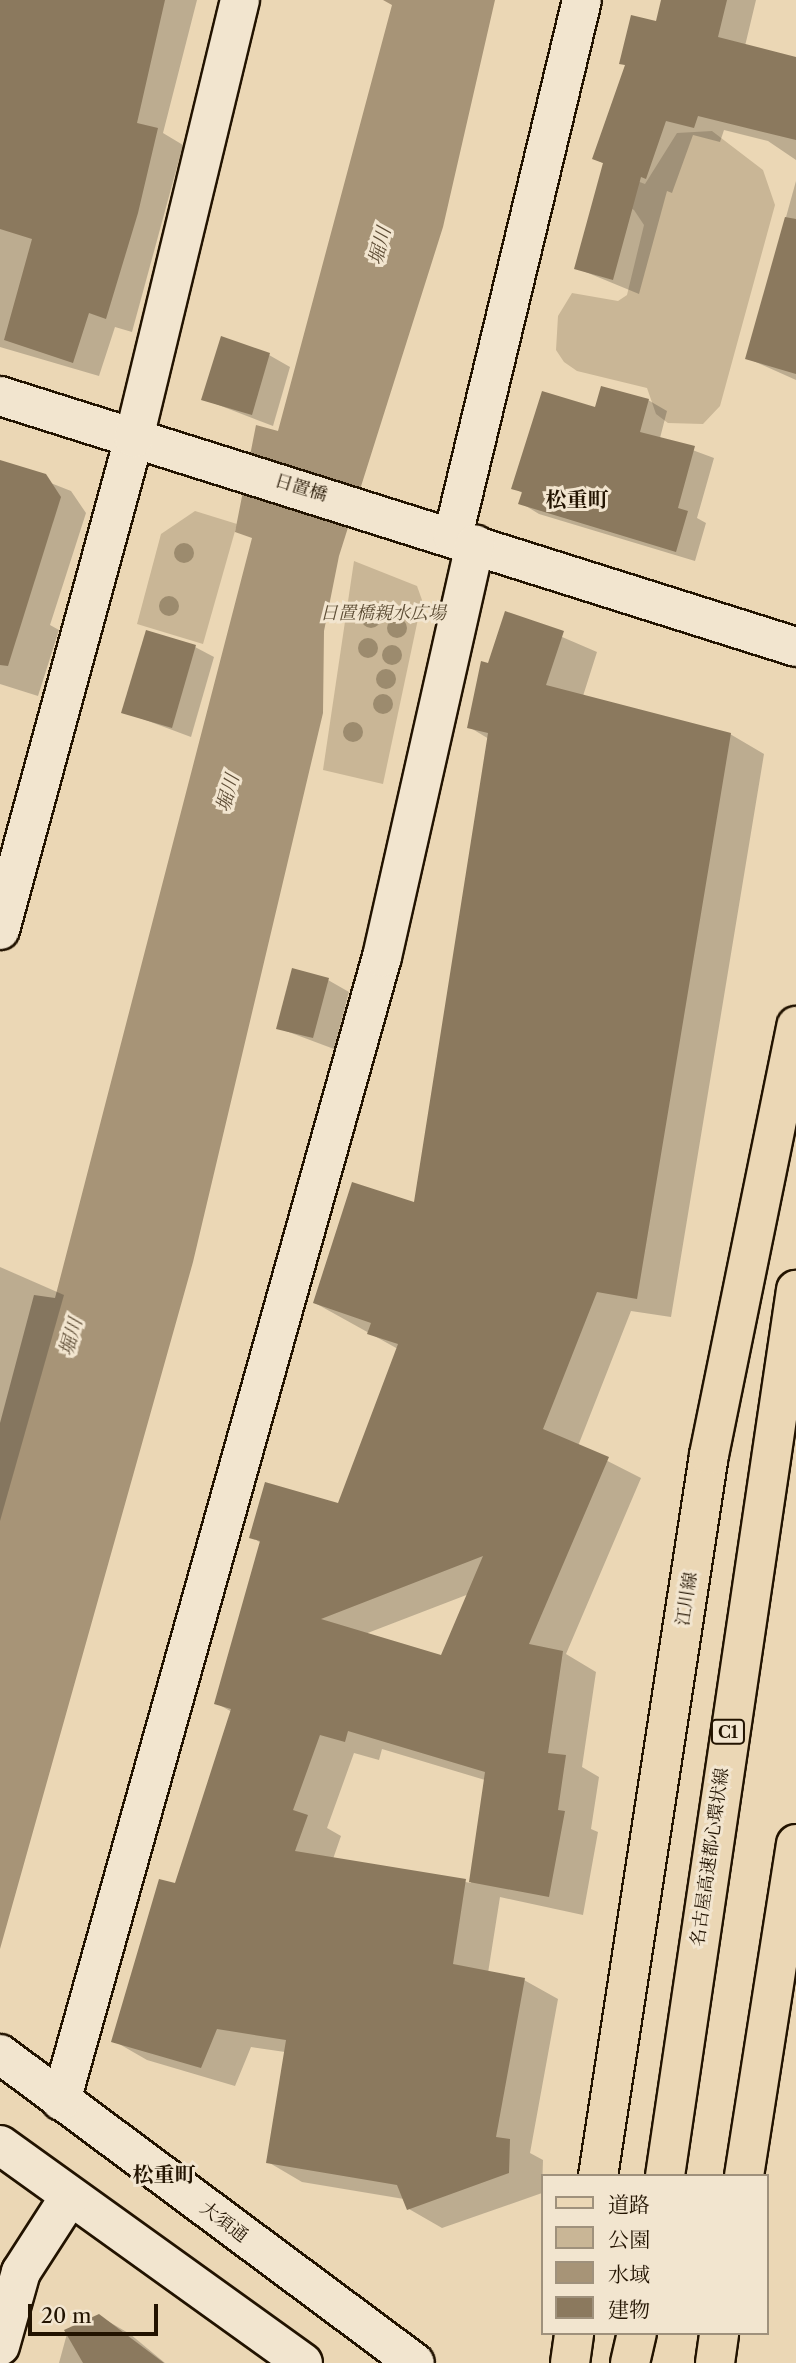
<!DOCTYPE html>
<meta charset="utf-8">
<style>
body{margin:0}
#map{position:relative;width:796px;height:2363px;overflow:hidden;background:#ebd7b5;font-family:"Libre Caslon Text","Noto Serif JP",serif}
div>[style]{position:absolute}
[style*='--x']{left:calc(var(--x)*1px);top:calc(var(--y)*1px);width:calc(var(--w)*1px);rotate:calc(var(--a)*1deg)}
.green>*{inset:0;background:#c9b696}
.water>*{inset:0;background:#a79477}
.shadow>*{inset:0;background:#0003}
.building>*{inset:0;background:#8b795e}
.roads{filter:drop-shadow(2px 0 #221300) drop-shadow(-2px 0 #221300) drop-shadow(0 2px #221300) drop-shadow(0 -2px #221300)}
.secondary>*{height:38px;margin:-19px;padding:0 19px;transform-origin:19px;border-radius:19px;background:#f2e5cf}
.primary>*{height:38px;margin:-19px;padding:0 19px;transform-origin:19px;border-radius:19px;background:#ebd7b5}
.highway>*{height:38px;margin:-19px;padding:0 19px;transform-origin:19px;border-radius:19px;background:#ebd7b5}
.trees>*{width:20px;height:20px;margin:-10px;border-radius:50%;background:#9c8b6e}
span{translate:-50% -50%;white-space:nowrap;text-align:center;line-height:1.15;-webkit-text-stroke:6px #f2e5cf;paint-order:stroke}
.shield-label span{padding:2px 5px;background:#f2e5cf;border:2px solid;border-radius:5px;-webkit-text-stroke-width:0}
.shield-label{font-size:16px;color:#221300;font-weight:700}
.street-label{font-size:18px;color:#221300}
.park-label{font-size:18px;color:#5c4c34;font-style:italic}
.water-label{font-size:19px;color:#5e4d36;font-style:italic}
.quarter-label{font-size:21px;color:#221300;font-weight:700}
.legend{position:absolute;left:541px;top:2174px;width:228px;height:161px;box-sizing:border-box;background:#f2e5cf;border:2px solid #9f917c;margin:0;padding:9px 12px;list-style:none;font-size:21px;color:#221300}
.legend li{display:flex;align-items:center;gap:14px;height:35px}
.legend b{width:35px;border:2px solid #9f917c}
.scale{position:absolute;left:28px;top:2304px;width:130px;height:32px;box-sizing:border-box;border:4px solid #221300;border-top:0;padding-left:9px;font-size:21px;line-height:24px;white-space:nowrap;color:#221300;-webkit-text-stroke:5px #f2e5cf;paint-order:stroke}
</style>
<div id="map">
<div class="green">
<div style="clip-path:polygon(712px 131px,763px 170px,775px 205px,720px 406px,703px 424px,668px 423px,656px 414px,647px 388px,577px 371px,564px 362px,556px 350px,558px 316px,572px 293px,618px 301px,627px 295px,644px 225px,634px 210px,608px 195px,621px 175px,645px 184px,677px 133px)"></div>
<div style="clip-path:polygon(195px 511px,237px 524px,203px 644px,137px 624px,161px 534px)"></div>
<div style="clip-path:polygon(354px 561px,417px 586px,422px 600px,383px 784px,323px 770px)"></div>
</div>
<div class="water">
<div style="clip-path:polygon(383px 0,495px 0,443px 227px,339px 556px,324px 631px,323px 713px,193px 1262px,0 1949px,0 1423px,34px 1295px,55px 1298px,252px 538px,235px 532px,256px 425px,278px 431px,392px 5px)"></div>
</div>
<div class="shadow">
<div style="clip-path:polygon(0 0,197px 0,163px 133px,183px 145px,132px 332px,115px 327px,99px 376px,0 347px)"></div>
<div style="clip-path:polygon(663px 0,756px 0,745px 46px,796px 59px,796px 160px,768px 141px,724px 130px,720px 142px,693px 135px,672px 193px,667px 191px,639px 294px,576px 268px,605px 164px,594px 159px,627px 66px,621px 63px,657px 23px)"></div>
<div style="clip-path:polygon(796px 181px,796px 380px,747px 358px)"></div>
<div style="clip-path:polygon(269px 355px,290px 367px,273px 426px,203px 399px)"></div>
<div style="clip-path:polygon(648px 400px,667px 411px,660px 438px,714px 458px,697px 518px,706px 523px,695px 561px,539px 514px,521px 503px,524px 494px,514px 488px,596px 409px)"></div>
<div style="clip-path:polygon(0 463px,71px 491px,86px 513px,50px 625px,59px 630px,38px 696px,0 684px)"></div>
<div style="clip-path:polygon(evenodd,506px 613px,597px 652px,583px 696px,730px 734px,764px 754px,671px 1317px,631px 1311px,578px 1446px,641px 1478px,566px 1654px,596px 1672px,582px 1767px,599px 1777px,591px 1829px,598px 1832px,583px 1915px,500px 1897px,488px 1973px,524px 1980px,558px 1999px,530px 2153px,543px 2160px,542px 2193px,442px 2228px,409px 2209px,404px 2199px,302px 2182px,268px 2162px,285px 2052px,251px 2047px,235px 2086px,147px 2060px,114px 2041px,176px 1885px,232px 1712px,216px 1703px,261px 1543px,251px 1537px,339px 1505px,398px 1349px,315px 1303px,415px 1205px,489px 739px,469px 727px,506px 613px,469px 1594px,442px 1657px,365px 1634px,469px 1594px,506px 613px,382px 1749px,485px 1780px,471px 1883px,333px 1859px,341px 1836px,327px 1828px,354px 1753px,379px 1760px,382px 1749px)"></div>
<div style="clip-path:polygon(195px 647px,214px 657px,191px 737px,124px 712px)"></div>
<div style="clip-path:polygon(328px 980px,349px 992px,334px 1049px,278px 1028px)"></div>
<div style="clip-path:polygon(0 1267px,64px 1295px,0 1521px)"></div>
<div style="clip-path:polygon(99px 2316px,130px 2334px,165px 2363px,59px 2363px,68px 2330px)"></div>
</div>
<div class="building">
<div style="clip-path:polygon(0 0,165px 0,137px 123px,158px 128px,138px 213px,106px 319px,89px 313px,73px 363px,4px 340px,32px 239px,0 229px)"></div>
<div style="clip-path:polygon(661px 0,727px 0,718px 37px,796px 57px,796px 140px,698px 116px,694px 128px,666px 121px,646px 179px,641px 177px,613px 280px,574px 269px,603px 163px,592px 159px,625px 65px,619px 64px,631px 15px,656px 21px)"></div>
<div style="clip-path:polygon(785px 217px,796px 219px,796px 374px,745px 359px)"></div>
<div style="clip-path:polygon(221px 336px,270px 353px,252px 415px,201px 400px)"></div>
<div style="clip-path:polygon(601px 386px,649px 399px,640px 432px,695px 446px,678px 508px,688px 511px,676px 552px,518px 504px,522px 492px,511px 489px,542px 391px,595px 407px)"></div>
<div style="clip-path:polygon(0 460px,46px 474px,61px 497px,8px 666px,0 665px)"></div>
<div style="clip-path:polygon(evenodd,505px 611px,564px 631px,546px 685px,731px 733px,637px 1299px,597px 1292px,543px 1429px,609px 1457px,529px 1644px,563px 1651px,548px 1753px,566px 1755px,558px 1810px,565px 1811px,549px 1897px,469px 1882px,485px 1772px,348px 1731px,345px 1742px,320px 1735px,293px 1810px,308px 1815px,295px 1851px,466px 1879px,453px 1964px,525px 1978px,496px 2137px,510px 2139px,509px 2173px,407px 2210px,397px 2185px,266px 2163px,286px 2040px,217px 2029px,201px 2068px,111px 2042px,159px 1879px,175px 1883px,231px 1709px,214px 1704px,260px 1541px,249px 1538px,265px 1482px,338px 1503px,398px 1344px,367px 1334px,371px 1323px,313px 1303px,352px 1182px,414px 1202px,488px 733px,467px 728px,481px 661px,488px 663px,505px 611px,483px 1556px,441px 1655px,321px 1619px,483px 1556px)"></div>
<div style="clip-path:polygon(146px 630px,196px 645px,172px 728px,121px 713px)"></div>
<div style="clip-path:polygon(292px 968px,329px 978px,313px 1038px,276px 1029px)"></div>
<div style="clip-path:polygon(99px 2314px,164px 2363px,83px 2363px,64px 2330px)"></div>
</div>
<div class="roads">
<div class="secondary">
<div style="--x:0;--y:396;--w:835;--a:17.5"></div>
<div style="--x:453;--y:536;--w:551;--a:-76.47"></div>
<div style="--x:0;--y:930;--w:510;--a:-74.76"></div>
<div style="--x:134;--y:438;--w:451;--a:-76.4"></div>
<div style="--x:0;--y:2054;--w:517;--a:36.67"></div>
<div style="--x:61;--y:2101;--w:1188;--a:-74.33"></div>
<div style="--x:382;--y:957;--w:423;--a:-77.3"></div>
<div style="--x:0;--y:2145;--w:373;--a:35.7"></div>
<div style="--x:0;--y:2346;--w:77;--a:-74.2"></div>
<div style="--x:21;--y:2272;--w:90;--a:-57.2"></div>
</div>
<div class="primary">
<div style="--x:598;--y:2176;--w:729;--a:-81.25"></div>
<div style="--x:709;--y:1455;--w:438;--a:-78.5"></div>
<div style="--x:744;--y:2176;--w:336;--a:-81.1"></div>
<div style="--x:570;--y:2363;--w:30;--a:-82"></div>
<div style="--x:715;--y:2363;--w:30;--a:-82"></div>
</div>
<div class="highway">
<div style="--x:665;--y:2176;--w:896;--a:-81.59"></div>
<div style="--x:630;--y:2363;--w:31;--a:-77"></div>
</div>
</div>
<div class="trees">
<div style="left:184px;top:553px"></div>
<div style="left:169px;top:606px"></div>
<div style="left:371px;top:618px"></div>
<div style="left:397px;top:628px"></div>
<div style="left:368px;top:648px"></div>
<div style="left:392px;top:655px"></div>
<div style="left:386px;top:679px"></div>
<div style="left:383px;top:704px"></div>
<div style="left:353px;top:732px"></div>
</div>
<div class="shield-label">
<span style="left:728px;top:1732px">C1</span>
</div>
<div class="street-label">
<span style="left:301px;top:488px;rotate:17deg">日置橋</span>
<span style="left:687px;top:1599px;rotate:-81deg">江川線</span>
<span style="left:710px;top:1857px;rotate:-82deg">名古屋高速都心環状線</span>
<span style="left:224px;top:2222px;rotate:37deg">大須通</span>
</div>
<div class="park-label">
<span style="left:383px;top:613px">日置橋親水広場</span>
</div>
<div class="water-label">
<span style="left:380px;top:246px;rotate:-75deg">堀川</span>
<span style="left:228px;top:793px;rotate:-74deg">堀川</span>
<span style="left:71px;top:1337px;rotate:-74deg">堀川</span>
</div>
<div class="quarter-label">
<span style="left:577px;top:500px">松重町</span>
<span style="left:164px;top:2175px">松重町</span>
</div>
<ul class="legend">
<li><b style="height:9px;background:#ebd7b5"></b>道路</li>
<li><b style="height:19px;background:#c9b696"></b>公園</li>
<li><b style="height:19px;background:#a79477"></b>水域</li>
<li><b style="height:19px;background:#8b795e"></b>建物</li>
</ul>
<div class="scale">20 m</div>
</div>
